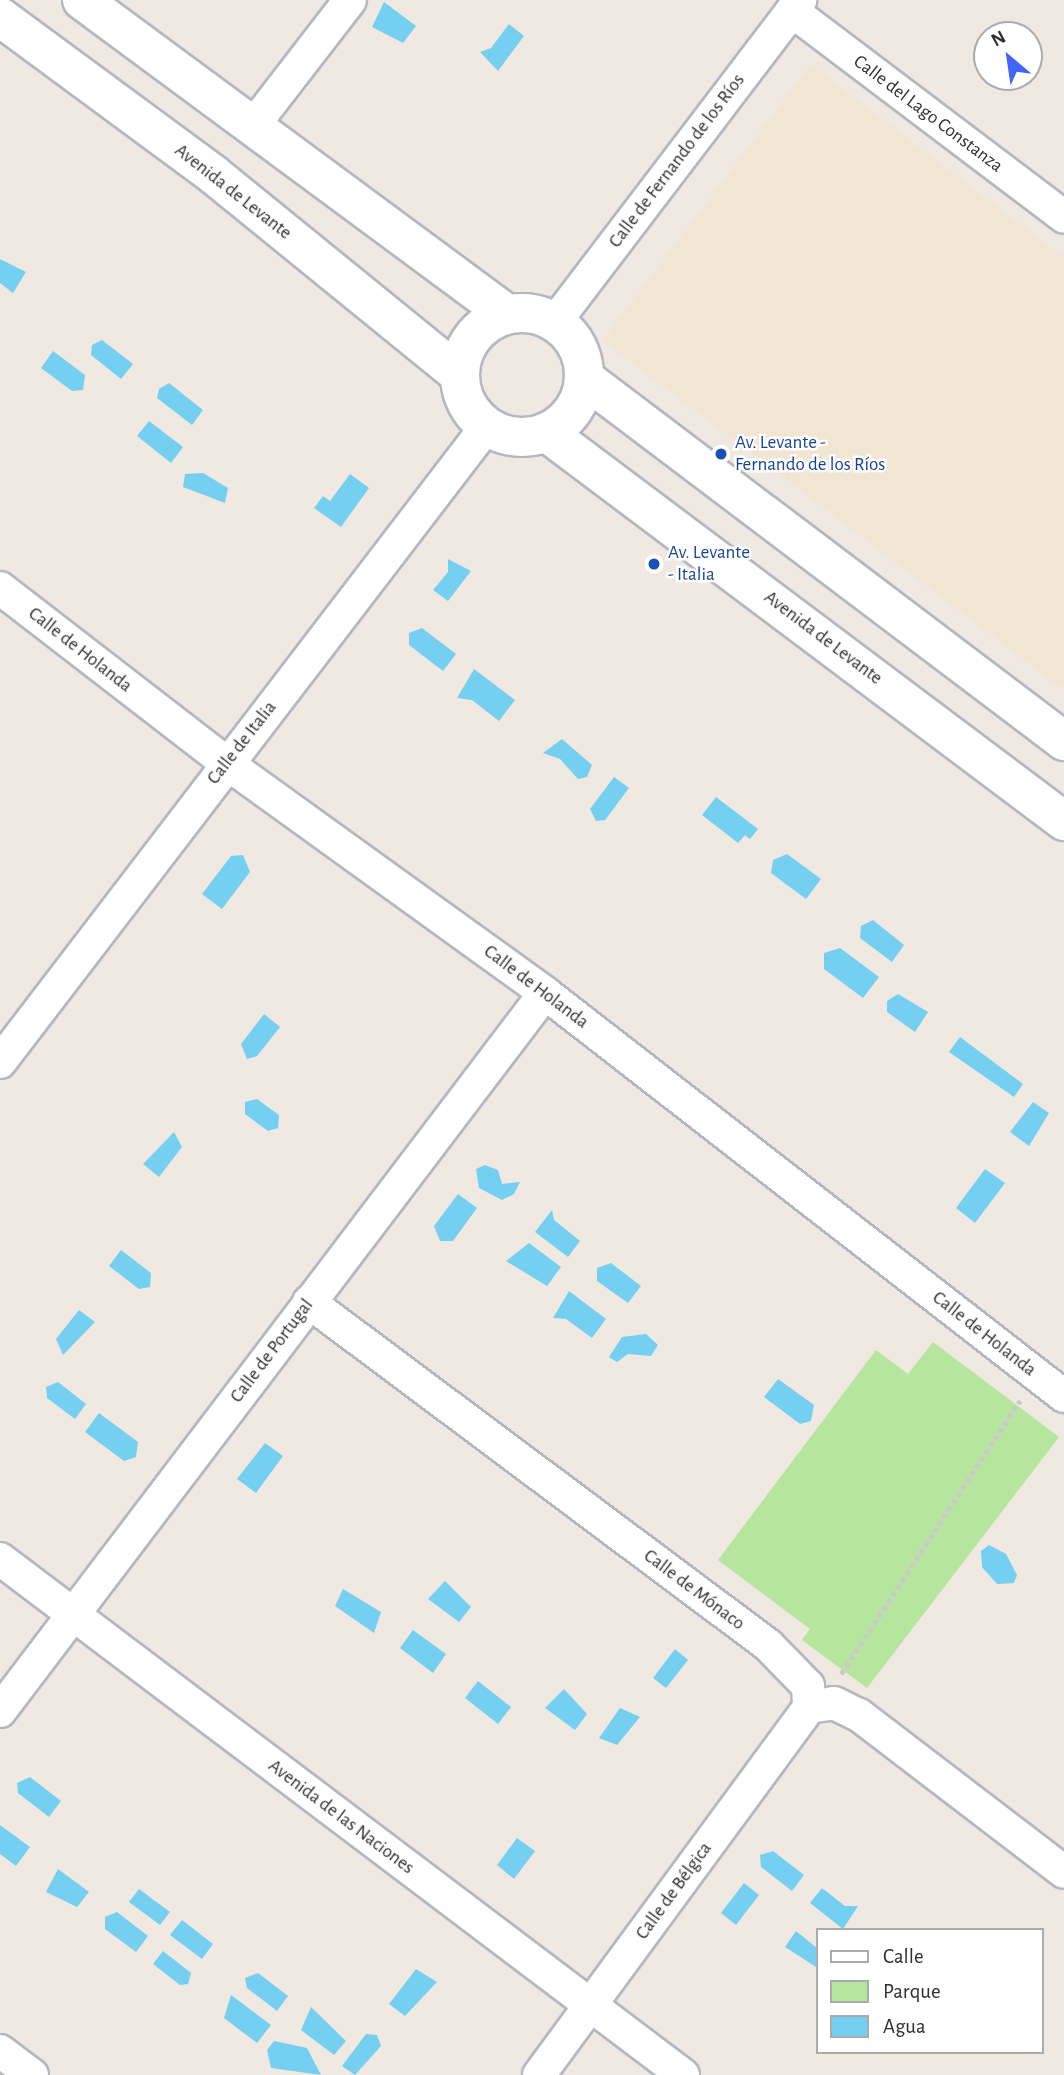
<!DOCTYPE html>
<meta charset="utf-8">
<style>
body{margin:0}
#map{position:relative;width:1064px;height:2075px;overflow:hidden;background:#efe9e1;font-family:"Alegreya Sans",sans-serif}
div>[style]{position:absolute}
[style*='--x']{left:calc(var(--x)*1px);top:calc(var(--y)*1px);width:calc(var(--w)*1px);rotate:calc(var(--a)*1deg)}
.education>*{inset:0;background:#f0e6d1}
.green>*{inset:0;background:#b6e59e}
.water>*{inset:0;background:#75cff0}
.path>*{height:4.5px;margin-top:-2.25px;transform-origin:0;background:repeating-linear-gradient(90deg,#c9c9c9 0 5px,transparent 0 8.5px)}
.roads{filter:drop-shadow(2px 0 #b4b7c1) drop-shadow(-2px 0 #b4b7c1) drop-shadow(0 2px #b4b7c1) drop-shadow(0 -2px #b4b7c1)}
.street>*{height:32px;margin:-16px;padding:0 16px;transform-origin:16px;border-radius:16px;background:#fff}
.secondary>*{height:38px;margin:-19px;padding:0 19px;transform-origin:19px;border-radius:19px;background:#fff}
.secondary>.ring{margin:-19px;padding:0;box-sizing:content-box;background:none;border:38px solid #fff;border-radius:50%}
.dots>*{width:19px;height:19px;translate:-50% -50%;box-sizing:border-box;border:4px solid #fff;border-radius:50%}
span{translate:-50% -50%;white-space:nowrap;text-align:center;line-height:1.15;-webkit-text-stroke:5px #fff;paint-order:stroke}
.street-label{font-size:19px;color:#2e2e2e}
.transit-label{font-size:19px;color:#164399}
.left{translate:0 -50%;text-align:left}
.legend{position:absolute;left:816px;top:1928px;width:228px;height:126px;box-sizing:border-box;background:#fff;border:2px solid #ababab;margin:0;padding:9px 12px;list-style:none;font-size:21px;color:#2e2e2e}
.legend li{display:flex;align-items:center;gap:14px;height:35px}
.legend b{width:35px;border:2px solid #ababab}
.north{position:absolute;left:973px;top:21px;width:70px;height:70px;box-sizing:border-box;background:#fff;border:2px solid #ababab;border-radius:50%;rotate:331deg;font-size:19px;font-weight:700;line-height:28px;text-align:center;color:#2e2e2e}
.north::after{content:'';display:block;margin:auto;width:24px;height:32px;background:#4264fb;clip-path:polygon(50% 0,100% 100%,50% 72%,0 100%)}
</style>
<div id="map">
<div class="education">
<div style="clip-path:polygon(811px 65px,1064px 258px,1064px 690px,603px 340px)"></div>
</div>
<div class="green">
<div style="clip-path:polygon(933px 1342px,1059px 1437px,867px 1688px,802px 1640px,810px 1629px,718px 1560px,876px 1350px,908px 1374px)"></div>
</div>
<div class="water">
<div style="clip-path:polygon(384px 2px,416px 26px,403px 43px,372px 27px)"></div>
<div style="clip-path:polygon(509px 24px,524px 36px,498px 71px,480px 52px,491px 48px)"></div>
<div style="clip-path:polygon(0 259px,26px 272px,13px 293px,0 283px)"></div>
<div style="clip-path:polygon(102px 340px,133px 364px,121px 379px,91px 355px,92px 345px)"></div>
<div style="clip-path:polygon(53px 351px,85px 375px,83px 390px,72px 391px,41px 368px)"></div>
<div style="clip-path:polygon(169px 383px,203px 410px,192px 425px,157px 398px,159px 389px)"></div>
<div style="clip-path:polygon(149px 421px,183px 447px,171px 463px,137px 436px)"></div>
<div style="clip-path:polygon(203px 473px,228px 488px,225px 503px,183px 487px,185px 474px)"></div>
<div style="clip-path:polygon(350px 474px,369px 488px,341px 527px,314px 508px,323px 496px,330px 501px)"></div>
<div style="clip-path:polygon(448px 559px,471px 571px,448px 601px,433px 590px,448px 572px)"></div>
<div style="clip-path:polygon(422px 628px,456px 654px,443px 671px,409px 645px,409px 633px)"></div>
<div style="clip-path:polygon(474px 669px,515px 700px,499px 721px,472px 700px,457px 698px)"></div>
<div style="clip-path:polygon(562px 739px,592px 765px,587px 777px,578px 779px,560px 759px,543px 753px)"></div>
<div style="clip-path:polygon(614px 777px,629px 788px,605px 820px,596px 821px,590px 809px)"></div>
<div style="clip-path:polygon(716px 797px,758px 829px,750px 839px,745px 835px,738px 843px,702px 815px)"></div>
<div style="clip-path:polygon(787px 854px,821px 879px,806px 899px,771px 873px,773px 860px)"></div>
<div style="clip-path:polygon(243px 855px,250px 872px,222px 909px,202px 894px,231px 856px)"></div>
<div style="clip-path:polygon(873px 920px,904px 945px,892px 962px,860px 938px,861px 926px)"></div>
<div style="clip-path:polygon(840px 948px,879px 977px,863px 998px,824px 969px,824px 953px)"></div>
<div style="clip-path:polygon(898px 994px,928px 1012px,915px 1032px,887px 1012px,887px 1001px)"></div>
<div style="clip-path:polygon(264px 1014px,280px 1027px,257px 1056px,247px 1059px,241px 1044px)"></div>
<div style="clip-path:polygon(960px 1037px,1023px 1084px,1014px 1097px,949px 1052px)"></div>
<div style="clip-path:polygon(257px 1099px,279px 1115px,278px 1128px,268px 1131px,245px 1114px,245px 1102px)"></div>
<div style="clip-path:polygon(1033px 1102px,1049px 1113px,1029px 1146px,1010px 1132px)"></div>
<div style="clip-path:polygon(174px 1132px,182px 1147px,159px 1177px,143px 1164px)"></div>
<div style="clip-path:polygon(485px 1165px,498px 1170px,502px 1184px,520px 1182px,514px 1194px,502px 1200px,479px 1188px,476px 1169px)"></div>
<div style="clip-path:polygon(985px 1169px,1005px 1183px,975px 1223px,956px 1208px)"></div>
<div style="clip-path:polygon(458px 1194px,477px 1208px,453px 1241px,440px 1241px,434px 1226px)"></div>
<div style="clip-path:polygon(552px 1210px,554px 1220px,580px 1241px,568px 1257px,535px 1232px)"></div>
<div style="clip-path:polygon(529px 1243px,561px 1267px,547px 1286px,506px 1261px)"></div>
<div style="clip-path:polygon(121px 1250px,151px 1273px,150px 1287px,139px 1289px,109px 1266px)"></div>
<div style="clip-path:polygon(611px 1263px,641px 1286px,628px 1303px,597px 1281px,597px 1268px)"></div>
<div style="clip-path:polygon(569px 1291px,606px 1319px,592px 1338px,566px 1319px,553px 1318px)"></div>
<div style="clip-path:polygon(79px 1310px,95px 1322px,63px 1355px,56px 1339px)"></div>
<div style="clip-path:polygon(646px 1334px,658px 1345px,651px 1356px,628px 1354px,617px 1362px,609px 1357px,622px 1337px)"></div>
<div style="clip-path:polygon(778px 1379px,814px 1405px,811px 1421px,800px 1424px,764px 1397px)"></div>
<div style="clip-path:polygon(58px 1382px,86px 1404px,75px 1419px,47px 1398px,46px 1387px)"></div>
<div style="clip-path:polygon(99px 1413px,138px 1442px,136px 1457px,124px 1461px,85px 1432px)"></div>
<div style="clip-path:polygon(265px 1443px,283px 1456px,256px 1493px,237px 1479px)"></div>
<div style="clip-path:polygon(989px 1545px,1006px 1554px,1017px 1575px,1014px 1583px,997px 1584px,982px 1567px,981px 1551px)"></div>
<div style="clip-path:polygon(445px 1581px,471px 1607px,459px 1622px,428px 1599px)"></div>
<div style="clip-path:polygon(343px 1589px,381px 1612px,374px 1633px,335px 1606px)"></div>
<div style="clip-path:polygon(413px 1630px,446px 1654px,433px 1673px,400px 1648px)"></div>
<div style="clip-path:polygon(675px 1649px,688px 1660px,666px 1688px,653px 1678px)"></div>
<div style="clip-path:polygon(478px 1681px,511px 1707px,498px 1724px,465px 1698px)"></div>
<div style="clip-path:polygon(564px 1689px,587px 1714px,575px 1730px,545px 1708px)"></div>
<div style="clip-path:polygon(620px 1708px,640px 1717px,617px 1745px,599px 1738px)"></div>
<div style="clip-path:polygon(30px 1777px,61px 1801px,49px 1817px,18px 1793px,17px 1783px)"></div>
<div style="clip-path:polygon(0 1825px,30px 1847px,16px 1866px,0 1854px)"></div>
<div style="clip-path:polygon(517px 1838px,535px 1851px,514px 1879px,497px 1865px)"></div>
<div style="clip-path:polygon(773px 1851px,804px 1875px,792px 1891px,761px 1867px,760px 1855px)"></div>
<div style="clip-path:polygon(58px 1869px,89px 1892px,77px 1907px,46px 1892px)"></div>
<div style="clip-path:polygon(744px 1883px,759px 1895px,736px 1925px,721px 1913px)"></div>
<div style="clip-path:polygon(822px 1888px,845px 1906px,858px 1906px,843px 1929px,810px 1903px)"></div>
<div style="clip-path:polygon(139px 1889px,170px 1912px,160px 1925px,129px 1902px)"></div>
<div style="clip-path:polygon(117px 1912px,148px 1936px,136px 1952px,105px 1929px,105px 1917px)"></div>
<div style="clip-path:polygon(182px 1920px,213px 1944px,202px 1959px,170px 1935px)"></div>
<div style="clip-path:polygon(796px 1931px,817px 1948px,816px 1967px,785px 1947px)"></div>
<div style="clip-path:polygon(163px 1951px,191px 1973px,188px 1984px,180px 1985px,153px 1964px)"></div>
<div style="clip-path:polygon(416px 1969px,437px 1982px,405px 2016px,389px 2004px)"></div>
<div style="clip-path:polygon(258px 1973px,288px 1996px,277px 2011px,247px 1988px,245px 1978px)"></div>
<div style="clip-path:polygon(231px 1995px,271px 2025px,257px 2043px,224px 2018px)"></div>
<div style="clip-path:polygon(311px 2007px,346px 2041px,334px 2055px,301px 2030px)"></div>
<div style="clip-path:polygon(366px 2034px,377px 2035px,381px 2046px,355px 2075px,342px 2066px)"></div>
<div style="clip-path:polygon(274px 2041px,307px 2048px,321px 2075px,271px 2068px,267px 2050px)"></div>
</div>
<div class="path">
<div style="--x:841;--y:1674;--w:327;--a:-56.8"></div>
</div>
<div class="roads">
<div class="street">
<div style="--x:792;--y:11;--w:341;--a:37.1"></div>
<div style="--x:252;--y:127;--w:160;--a:-52.3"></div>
<div style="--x:555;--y:322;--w:405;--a:-52.7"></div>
<div style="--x:0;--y:588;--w:284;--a:37.7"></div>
<div style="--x:225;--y:762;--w:395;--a:35.8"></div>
<div style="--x:545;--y:993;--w:657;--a:37.83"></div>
<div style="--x:0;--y:1062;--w:801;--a:-52.56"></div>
<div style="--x:309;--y:1302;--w:573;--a:36.77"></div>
<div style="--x:768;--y:1645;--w:57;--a:45.7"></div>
<div style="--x:808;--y:1686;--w:21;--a:87"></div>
<div style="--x:809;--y:1707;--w:25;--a:-9"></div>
<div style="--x:834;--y:1703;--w:28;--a:26"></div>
<div style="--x:859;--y:1715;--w:258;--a:37.4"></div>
<div style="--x:0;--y:1559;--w:856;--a:37.07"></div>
<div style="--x:0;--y:1711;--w:901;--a:-52.8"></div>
<div style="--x:0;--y:2051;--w:40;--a:37"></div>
<div style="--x:539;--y:2075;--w:456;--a:-53.7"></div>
</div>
<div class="secondary">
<div style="--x:82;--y:0;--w:528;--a:36.46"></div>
<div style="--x:0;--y:17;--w:266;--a:36.4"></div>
<div style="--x:214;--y:175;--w:317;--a:39.1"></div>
<div class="ring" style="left:460px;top:313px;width:86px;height:86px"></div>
<div style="--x:584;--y:378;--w:602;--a:37.1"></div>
<div style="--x:546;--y:432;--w:648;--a:36.91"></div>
</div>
</div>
<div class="dots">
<div style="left:721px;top:454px;background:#1a4fb4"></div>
<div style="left:654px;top:564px;background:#1a4fb4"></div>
</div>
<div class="street-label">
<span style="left:928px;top:114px;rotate:37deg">Calle del Lago Constanza</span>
<span style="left:677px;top:161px;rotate:-53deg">Calle de Fernando de los Ríos</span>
<span style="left:233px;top:192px;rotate:38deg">Avenida de Levante</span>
<span style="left:823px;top:638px;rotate:37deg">Avenida de Levante</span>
<span style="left:80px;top:650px;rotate:38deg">Calle de Holanda</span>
<span style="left:242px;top:743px;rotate:-52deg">Calle de Italia</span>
<span style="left:536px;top:987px;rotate:37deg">Calle de Holanda</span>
<span style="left:984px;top:1334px;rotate:38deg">Calle de Holanda</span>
<span style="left:272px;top:1351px;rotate:-53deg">Calle de Portugal</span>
<span style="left:694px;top:1590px;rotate:37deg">Calle de Mónaco</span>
<span style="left:341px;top:1817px;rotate:37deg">Avenida de las Naciones</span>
<span style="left:674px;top:1891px;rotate:-54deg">Calle de Bélgica</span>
</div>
<div class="transit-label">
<span class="left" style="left:735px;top:454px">Av. Levante -<br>Fernando de los Ríos</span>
<span class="left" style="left:668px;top:564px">Av. Levante<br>- Italia</span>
</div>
<ul class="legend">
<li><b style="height:9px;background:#fff"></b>Calle</li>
<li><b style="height:19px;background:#b6e59e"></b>Parque</li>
<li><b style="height:19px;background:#75cff0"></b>Agua</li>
</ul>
<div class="north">N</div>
</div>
